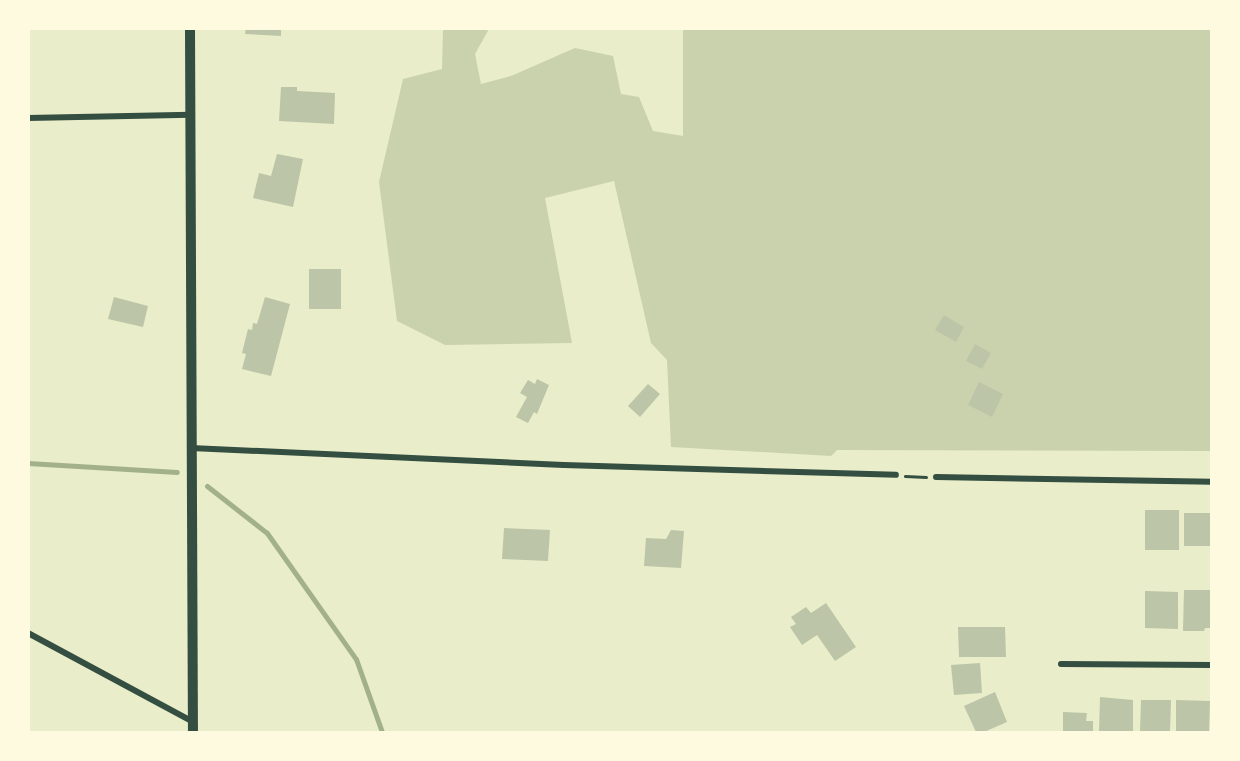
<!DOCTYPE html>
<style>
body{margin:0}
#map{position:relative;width:1240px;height:761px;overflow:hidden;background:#e9edc9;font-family:"Public Sans",sans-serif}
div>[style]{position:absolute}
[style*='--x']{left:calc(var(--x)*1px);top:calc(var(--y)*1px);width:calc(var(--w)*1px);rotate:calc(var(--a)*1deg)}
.green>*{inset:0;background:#cad2ad}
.stream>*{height:5px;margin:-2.5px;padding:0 2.5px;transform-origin:2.5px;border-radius:2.5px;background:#a3b18a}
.building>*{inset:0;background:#bcc5a7}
.path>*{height:3px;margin:-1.5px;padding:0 1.5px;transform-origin:1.5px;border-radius:1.5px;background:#344e41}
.minor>*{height:6px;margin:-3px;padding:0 3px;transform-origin:3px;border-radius:3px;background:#344e41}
.tertiary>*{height:10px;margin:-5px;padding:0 5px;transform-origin:5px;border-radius:5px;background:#344e41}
span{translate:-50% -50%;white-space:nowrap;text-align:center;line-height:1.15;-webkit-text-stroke:5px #fefae0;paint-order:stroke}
.frame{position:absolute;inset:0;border:30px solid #fefae0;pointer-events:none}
</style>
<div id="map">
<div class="green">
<div style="clip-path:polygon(443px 29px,489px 29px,475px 54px,481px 84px,511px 76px,575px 48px,613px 56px,621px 94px,639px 97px,653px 131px,683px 136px,683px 29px,1211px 29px,1211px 451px,837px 450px,831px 456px,671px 447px,667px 360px,651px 343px,614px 181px,545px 198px,572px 343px,445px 345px,397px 321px,379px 182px,403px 79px,442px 69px)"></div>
</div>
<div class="stream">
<div style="--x:28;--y:463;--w:149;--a:3.5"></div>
<div style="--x:207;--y:486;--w:76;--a:38.1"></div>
<div style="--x:267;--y:533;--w:154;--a:54.8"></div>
<div style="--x:356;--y:659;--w:77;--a:70.4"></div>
</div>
<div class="building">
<div style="clip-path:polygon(246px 28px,281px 28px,281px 36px,245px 34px)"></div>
<div style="clip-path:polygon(281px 87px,297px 87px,297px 91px,335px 93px,334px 124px,279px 121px)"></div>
<div style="clip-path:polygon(277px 154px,303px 159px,293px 207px,253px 198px,259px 173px,271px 176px)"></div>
<div style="clip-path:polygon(309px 269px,341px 269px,341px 309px,309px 309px)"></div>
<div style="clip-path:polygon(114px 297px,148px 306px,143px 327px,108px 319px)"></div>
<div style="clip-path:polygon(265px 297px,290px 304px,271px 376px,242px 369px,246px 354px,242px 353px,248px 329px,252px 330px,253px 323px,257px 324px)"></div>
<div style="clip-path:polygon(944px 315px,964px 327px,956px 342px,935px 330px)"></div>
<div style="clip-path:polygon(975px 344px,991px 353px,982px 369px,966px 361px)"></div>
<div style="clip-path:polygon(537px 379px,549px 385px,537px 414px,534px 412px,528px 423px,516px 417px,527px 397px,520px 393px,528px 380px,535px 384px)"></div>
<div style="clip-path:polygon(979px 382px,1003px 394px,992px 417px,968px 405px)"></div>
<div style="clip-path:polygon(648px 384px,660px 394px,640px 417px,628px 406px)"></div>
<div style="clip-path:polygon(1145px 510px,1179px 510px,1179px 550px,1145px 550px)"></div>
<div style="clip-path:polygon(1184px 513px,1212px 513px,1212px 546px,1184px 546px)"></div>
<div style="clip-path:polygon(504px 528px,550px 530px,548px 561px,502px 559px)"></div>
<div style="clip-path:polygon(671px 530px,684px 531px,681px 568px,644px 566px,646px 538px,666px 539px)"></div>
<div style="clip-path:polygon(1184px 590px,1212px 590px,1212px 628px,1205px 628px,1204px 631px,1183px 631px)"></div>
<div style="clip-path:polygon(1145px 591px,1178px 592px,1178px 629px,1145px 628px)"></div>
<div style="clip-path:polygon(826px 603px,856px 647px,835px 661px,817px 635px,802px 645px,790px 627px,796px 624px,791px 617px,806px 607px,811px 613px)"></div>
<div style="clip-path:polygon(958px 627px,1005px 627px,1006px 657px,959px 657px)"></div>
<div style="clip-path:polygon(980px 663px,982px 693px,954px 695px,951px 665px)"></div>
<div style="clip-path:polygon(995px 692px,1007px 722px,984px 732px,976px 732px,964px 706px)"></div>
<div style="clip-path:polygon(1100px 697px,1133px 700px,1133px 732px,1099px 732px)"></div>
<div style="clip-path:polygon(1141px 700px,1171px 700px,1170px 732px,1140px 732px)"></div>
<div style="clip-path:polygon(1176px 700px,1210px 701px,1209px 732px,1176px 732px)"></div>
<div style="clip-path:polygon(1063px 712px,1087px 713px,1086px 721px,1093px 721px,1093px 732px,1063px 732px)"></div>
</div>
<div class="path">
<div style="--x:905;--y:476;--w:21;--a:3"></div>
</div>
<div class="minor">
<div style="--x:28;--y:118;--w:163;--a:-1.1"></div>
<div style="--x:191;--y:448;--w:373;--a:2.6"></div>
<div style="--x:564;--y:465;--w:332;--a:1.7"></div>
<div style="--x:936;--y:477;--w:276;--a:1"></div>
<div style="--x:28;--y:633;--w:187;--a:28.3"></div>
<div style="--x:1061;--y:664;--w:151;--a:0.4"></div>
</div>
<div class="tertiary">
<div style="--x:190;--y:28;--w:704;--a:89.76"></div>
</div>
<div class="frame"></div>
</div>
